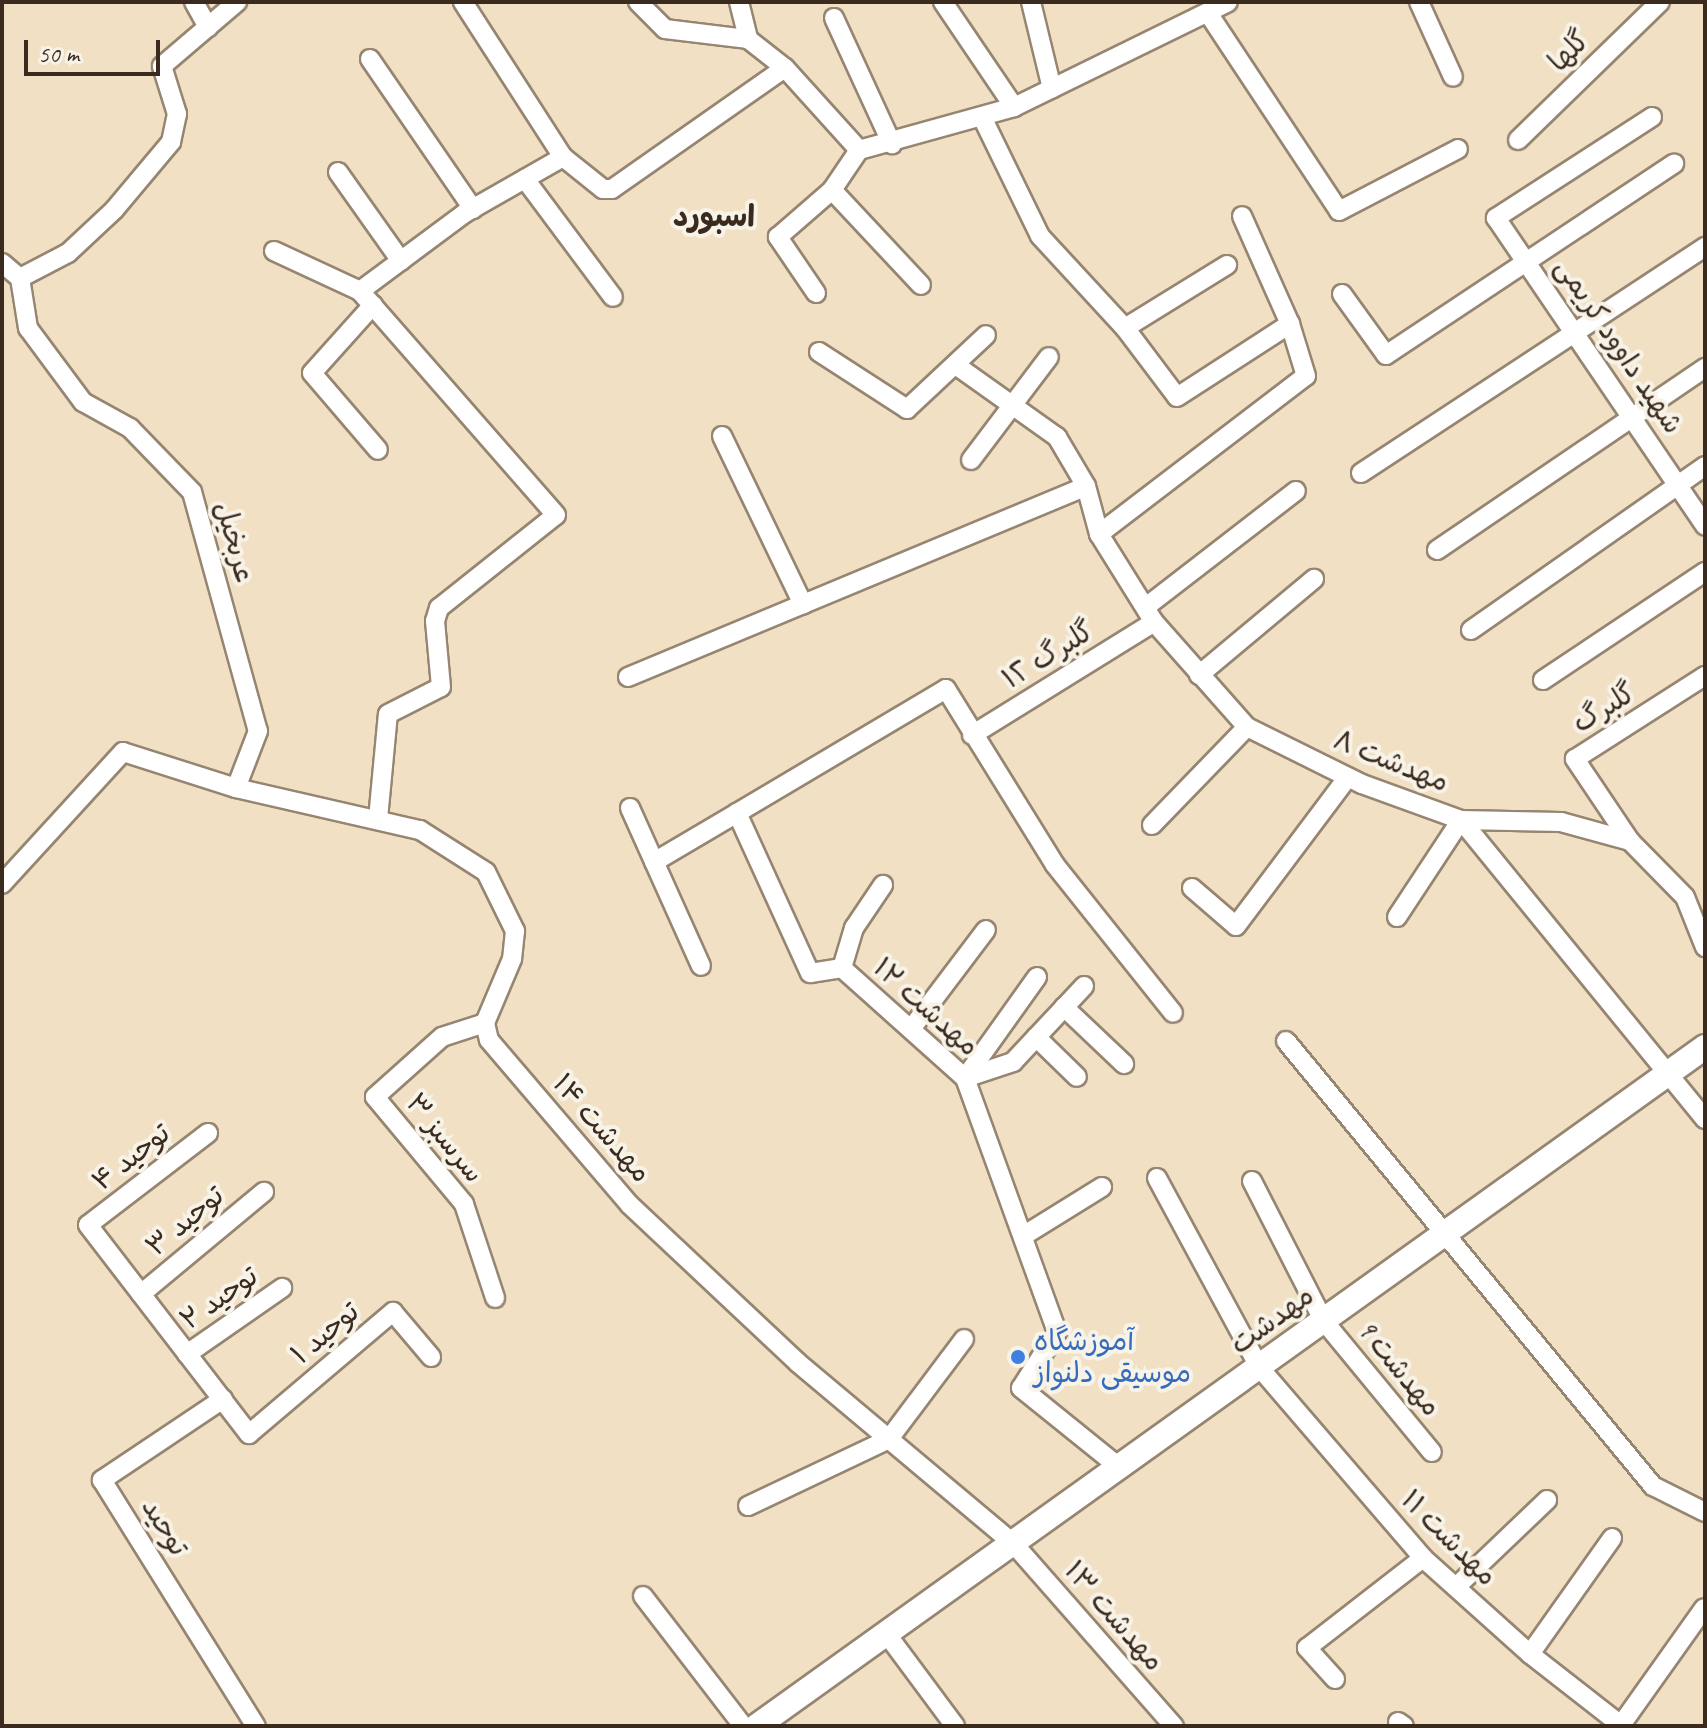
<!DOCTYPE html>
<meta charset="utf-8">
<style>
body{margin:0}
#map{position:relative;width:1707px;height:1728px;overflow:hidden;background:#f1e0c4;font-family:Caveat,"Playpen Sans Arabic",sans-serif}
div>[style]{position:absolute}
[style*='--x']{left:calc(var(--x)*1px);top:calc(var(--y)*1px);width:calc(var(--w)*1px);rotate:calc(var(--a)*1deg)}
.roads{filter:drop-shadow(2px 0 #968571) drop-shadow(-2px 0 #968571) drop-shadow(0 2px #968571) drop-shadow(0 -2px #968571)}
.street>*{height:18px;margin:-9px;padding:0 9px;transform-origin:9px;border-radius:9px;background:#fff}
.secondary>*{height:24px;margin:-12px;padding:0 12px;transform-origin:12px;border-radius:12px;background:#fff}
.dots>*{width:22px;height:22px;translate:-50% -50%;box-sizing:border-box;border:4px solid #f7f3e8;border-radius:50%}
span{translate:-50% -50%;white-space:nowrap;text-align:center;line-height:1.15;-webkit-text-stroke:8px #f7f3e8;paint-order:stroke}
.street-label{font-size:28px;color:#3b2a1e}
.shop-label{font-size:28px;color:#366cbe}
.left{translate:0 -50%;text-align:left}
.neighbourhood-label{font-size:30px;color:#3b2a1e;font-weight:700}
.frame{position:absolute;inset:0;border:4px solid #3b2a1e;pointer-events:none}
.scale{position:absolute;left:24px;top:40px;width:136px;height:36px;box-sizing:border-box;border:4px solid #3b2a1e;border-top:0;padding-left:10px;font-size:24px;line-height:28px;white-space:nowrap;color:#3b2a1e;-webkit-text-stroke:6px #f7f3e8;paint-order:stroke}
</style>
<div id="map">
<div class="roads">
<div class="street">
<div style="--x:194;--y:2;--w:29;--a:61"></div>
<div style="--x:463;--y:2;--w:184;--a:57.2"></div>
<div style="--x:638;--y:2;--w:38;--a:45"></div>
<div style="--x:665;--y:29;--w:84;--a:6.9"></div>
<div style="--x:748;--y:39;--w:47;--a:38.1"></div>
<div style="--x:785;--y:68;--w:110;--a:47.9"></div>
<div style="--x:739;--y:2;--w:38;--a:76"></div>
<div style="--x:943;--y:2;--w:127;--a:55.9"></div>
<div style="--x:1031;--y:2;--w:89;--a:76.4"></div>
<div style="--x:1419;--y:2;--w:82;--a:65.6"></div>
<div style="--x:1208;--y:13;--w:237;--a:56.5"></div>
<div style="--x:1339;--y:211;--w:134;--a:-27.5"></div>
<div style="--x:834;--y:18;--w:139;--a:65.3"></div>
<div style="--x:370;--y:59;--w:182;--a:55.5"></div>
<div style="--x:982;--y:117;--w:132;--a:64"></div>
<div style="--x:1040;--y:236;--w:125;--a:47.3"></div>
<div style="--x:1125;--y:328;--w:120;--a:-31.7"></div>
<div style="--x:1652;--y:117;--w:186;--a:147.1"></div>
<div style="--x:1496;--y:218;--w:372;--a:55.8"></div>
<div style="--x:1518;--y:140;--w:198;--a:-44.2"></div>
<div style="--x:859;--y:150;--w:161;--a:-15.5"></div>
<div style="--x:1014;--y:107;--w:238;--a:-26.1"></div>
<div style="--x:338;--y:172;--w:109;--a:54.7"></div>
<div style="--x:525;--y:179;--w:147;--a:53.3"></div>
<div style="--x:832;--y:190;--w:130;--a:46.9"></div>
<div style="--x:274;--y:251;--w:95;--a:24.9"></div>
<div style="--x:2;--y:263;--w:23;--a:40"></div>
<div style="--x:20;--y:278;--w:51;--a:80.9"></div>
<div style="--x:28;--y:328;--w:92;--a:53.4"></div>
<div style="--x:83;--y:402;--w:54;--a:29"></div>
<div style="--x:130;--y:428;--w:89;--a:45.9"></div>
<div style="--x:192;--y:492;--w:248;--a:74.6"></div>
<div style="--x:258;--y:731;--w:61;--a:111.1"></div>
<div style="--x:20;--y:278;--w:54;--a:-27.5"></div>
<div style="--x:68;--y:253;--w:63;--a:-43.1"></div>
<div style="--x:114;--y:210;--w:89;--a:-50"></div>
<div style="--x:171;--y:142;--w:29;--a:-78"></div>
<div style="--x:177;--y:114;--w:50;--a:-107.4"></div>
<div style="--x:162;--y:66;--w:99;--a:-40.5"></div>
<div style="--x:816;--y:293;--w:68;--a:-124.2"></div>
<div style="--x:778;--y:237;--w:72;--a:-41"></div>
<div style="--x:832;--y:190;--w:48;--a:-56"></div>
<div style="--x:1342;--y:294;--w:75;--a:54.2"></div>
<div style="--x:1386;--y:355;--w:346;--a:-33.6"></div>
<div style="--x:373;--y:305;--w:91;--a:131.9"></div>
<div style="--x:312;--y:373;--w:101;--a:49.4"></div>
<div style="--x:1125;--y:328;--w:86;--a:53"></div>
<div style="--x:1177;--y:397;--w:135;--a:-32.9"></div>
<div style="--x:819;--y:352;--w:105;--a:32.9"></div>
<div style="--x:907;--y:409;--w:108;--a:-43.1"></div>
<div style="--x:957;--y:366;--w:123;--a:35.4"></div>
<div style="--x:1057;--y:437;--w:57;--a:59.4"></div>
<div style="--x:1086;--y:486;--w:50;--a:74.8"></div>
<div style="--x:1099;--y:534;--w:104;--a:58"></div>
<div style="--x:1154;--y:622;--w:140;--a:48.5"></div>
<div style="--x:1247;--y:727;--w:128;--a:26.4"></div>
<div style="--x:1362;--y:784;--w:105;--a:20"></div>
<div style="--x:1461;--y:820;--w:100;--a:1.1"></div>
<div style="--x:1561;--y:822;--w:72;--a:15.4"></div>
<div style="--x:1630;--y:841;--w:78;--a:45.5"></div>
<div style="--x:1685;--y:897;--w:54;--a:68.2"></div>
<div style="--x:722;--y:436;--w:187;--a:64.3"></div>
<div style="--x:971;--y:460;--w:129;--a:-52.9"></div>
<div style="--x:1361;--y:473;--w:412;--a:-33.3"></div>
<div style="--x:1099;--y:534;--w:260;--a:-37.4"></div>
<div style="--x:1306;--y:376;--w:54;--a:-107.1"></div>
<div style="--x:1290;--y:324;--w:118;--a:-114"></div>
<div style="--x:1437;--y:550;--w:324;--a:-34.2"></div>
<div style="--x:1147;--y:606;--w:188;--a:-37.7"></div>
<div style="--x:1471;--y:630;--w:286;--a:-35"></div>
<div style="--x:1199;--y:675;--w:150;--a:-39.9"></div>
<div style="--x:628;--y:677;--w:496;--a:-22.6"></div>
<div style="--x:1543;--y:680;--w:195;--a:-33.7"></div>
<div style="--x:972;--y:735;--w:214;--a:-31.8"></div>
<div style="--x:630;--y:808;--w:173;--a:65.8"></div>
<div style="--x:378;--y:819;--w:105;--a:-84.6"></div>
<div style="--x:388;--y:714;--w:59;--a:-27"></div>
<div style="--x:441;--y:687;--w:66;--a:-95.2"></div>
<div style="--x:435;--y:621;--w:14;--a:-73"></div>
<div style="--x:439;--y:608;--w:149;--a:-38.5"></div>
<div style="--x:556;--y:515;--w:298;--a:-131.2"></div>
<div style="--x:360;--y:291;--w:131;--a:-36.6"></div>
<div style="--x:465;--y:213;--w:113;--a:-29.7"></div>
<div style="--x:563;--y:157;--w:51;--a:38.7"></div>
<div style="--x:603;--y:189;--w:9;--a:0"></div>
<div style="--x:612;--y:189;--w:211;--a:-35"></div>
<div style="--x:1152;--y:825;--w:136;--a:-45.9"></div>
<div style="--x:1630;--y:841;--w:99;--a:-123.9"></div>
<div style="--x:1575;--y:759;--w:154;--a:-32.6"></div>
<div style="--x:654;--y:862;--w:96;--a:-30.6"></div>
<div style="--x:2;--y:884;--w:179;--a:-47.5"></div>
<div style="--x:123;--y:752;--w:119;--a:17.7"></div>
<div style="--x:236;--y:788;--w:189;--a:12.9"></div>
<div style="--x:420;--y:830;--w:78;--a:32.5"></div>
<div style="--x:486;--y:872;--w:66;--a:63.8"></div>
<div style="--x:515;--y:931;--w:28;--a:96"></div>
<div style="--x:512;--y:959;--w:69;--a:112.9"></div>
<div style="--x:485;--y:1023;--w:17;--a:77"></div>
<div style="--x:489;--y:1040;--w:217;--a:49.5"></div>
<div style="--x:630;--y:1205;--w:229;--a:43.2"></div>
<div style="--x:797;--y:1362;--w:282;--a:40"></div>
<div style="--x:1013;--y:1543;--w:244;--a:48.7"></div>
<div style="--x:1192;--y:888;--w:58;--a:40.8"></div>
<div style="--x:1236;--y:926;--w:186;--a:-53.1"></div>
<div style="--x:1397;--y:917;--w:116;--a:-56.6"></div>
<div style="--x:1461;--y:820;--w:386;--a:50.8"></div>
<div style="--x:842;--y:968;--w:42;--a:-73.3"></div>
<div style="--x:854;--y:928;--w:52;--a:-56"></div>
<div style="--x:1064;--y:1007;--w:83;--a:43.5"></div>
<div style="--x:485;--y:1023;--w:45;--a:162"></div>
<div style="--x:442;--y:1037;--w:90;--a:138.2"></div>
<div style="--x:375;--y:1097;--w:139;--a:50.2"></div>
<div style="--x:464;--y:1204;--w:99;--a:71.7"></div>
<div style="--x:911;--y:1029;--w:124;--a:-52.9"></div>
<div style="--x:1036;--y:1037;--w:57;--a:44.3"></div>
<div style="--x:1286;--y:1041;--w:577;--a:50.49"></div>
<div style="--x:1653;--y:1486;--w:58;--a:26.6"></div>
<div style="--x:965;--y:1078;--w:51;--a:-18.4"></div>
<div style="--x:1013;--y:1062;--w:104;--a:-46.9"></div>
<div style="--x:965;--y:1078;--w:124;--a:-54.5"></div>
<div style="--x:208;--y:1133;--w:151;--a:142.5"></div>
<div style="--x:88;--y:1225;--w:264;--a:52.4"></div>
<div style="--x:249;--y:1434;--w:189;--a:-40.3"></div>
<div style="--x:393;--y:1312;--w:59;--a:49.8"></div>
<div style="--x:1157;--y:1178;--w:215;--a:61.6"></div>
<div style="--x:1259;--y:1367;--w:252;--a:49.3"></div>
<div style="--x:1423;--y:1558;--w:144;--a:41.9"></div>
<div style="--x:1530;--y:1654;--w:117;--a:38"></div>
<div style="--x:1252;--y:1181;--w:156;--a:62.9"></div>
<div style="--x:1323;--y:1320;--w:171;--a:50.5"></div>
<div style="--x:1023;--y:1236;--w:93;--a:-31.8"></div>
<div style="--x:141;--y:1294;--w:160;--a:-39.7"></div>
<div style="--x:187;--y:1354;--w:116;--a:-34.8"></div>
<div style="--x:223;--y:1399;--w:146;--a:146.2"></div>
<div style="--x:102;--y:1480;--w:290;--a:58"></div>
<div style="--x:1119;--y:1467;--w:126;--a:-141.1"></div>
<div style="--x:1021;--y:1388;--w:67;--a:-57.3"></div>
<div style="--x:1057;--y:1332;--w:270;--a:-109.9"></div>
<div style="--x:965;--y:1078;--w:165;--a:-138.2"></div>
<div style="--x:842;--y:968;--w:32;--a:171"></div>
<div style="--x:810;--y:973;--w:176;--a:-114.5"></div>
<div style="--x:737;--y:813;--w:243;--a:-30.7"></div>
<div style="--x:946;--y:689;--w:207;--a:58.2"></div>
<div style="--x:1055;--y:865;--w:189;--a:51.4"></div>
<div style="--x:748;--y:1506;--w:156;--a:-25.4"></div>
<div style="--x:889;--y:1439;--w:125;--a:-53.1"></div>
<div style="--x:1456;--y:1587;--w:126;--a:-43.7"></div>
<div style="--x:643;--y:1596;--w:164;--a:52.4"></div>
<div style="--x:886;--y:1633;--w:116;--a:53.4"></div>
<div style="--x:1530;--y:1654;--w:142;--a:-54.7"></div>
<div style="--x:1335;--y:1679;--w:42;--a:-132.1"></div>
<div style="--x:1307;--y:1648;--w:147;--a:-37.8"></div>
<div style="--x:1398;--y:1722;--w:7;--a:34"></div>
<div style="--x:1621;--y:1725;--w:143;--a:-54.6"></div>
</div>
<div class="secondary">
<div style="--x:757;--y:1726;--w:1166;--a:-35.61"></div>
</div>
</div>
<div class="dots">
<div style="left:1018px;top:1357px;background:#3f7fe0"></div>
</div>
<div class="street-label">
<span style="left:1569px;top:51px;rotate:-45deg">گلها</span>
<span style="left:1619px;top:346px;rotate:56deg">شهید داوود کریمی</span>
<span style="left:235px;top:542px;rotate:75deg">عربخیل</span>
<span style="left:1048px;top:655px;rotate:-32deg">گلبرگ ١٢</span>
<span style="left:1604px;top:708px;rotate:-32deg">گلبرگ</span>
<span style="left:1391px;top:761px;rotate:22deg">مهدشت ۸</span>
<span style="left:926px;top:1007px;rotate:42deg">مهدشت ۱۲</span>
<span style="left:602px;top:1128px;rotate:49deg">مهدشت ۱۴</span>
<span style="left:445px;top:1138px;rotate:51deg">سرسبز ۳</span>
<span style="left:131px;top:1157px;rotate:-38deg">توحید ۴</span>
<span style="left:185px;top:1221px;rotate:-40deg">توحید ۳</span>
<span style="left:219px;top:1298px;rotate:-35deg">توحید ۲</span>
<span style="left:1272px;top:1320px;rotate:-36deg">مهدشت</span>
<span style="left:325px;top:1333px;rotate:-40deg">توحید ۱</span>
<span style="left:1399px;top:1368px;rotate:51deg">مهدشت 9</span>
<span style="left:165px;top:1527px;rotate:58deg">توحید</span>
<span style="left:1449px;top:1538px;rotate:45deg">مهدشت ۱۱</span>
<span style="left:1114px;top:1616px;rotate:49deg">مهدشت ۱۳</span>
</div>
<div class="shop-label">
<span class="left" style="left:1034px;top:1357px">آموزشگاه<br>موسیقی دلنواز</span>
</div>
<div class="neighbourhood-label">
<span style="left:714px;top:216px">اسبورد</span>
</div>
<div class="frame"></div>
<div class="scale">50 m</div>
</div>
